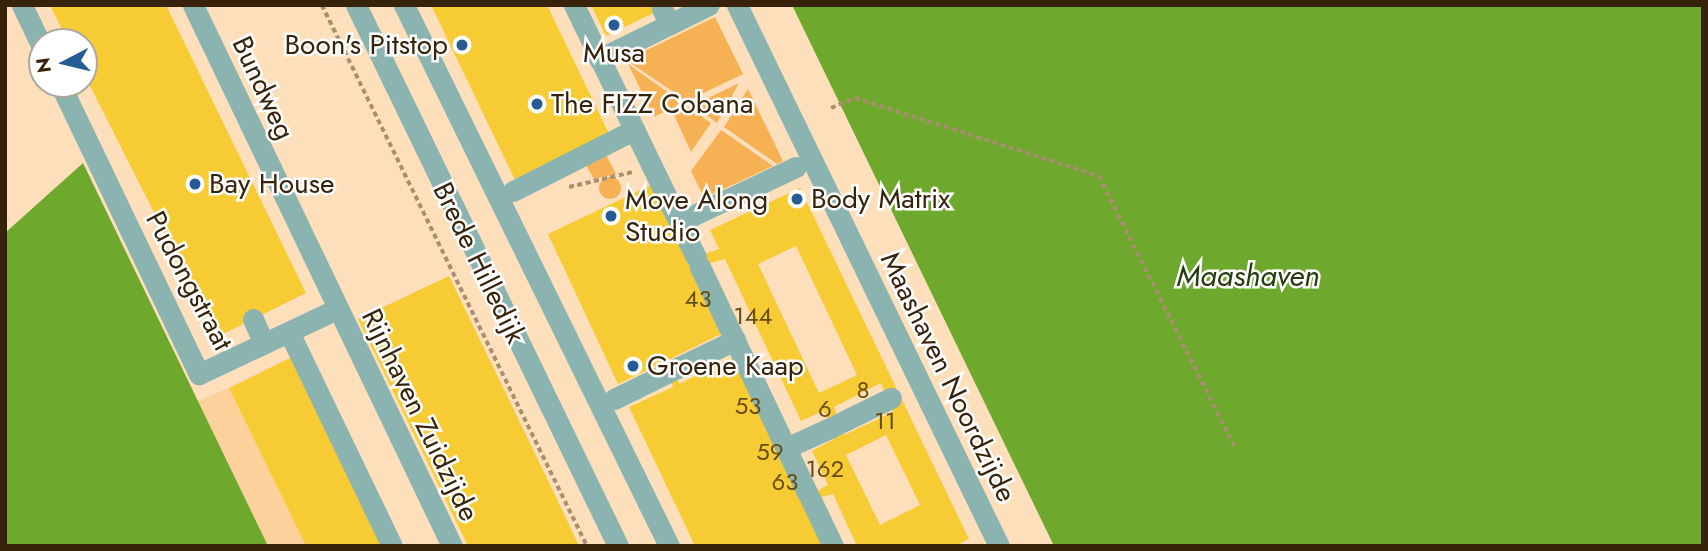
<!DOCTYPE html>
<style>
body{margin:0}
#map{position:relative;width:1708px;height:551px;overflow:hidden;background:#fddfbc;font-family:Jost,sans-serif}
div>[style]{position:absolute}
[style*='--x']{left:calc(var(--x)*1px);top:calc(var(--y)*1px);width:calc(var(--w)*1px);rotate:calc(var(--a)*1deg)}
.built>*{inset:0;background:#fdd19c}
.green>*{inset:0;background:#f7b155}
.round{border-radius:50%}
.water>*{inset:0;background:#6ea82c}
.building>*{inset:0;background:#f7cb33}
.path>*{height:3.5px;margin-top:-1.75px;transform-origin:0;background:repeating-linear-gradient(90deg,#a88f6f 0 5px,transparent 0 8.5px)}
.minor>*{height:21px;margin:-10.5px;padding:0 10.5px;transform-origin:10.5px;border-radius:10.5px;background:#8bb3b0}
.dots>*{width:19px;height:19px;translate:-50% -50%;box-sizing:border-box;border:4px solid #fff;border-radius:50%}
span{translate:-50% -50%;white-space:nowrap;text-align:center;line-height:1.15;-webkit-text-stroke:5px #fff;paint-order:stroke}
.number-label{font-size:24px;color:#664d14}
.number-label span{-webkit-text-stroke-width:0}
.poi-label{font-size:28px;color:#362309}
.right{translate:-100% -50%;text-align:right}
.left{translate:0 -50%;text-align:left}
.street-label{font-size:28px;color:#362309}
.water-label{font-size:30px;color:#263d0d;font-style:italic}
.frame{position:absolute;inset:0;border:7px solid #362309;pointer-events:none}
.north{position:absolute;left:28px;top:28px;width:70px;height:70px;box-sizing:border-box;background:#fff;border:2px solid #afa79d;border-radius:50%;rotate:263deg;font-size:19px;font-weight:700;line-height:28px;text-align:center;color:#362309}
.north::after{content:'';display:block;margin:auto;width:24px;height:32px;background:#255c94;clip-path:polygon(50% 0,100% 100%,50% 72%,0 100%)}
</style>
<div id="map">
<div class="built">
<div style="clip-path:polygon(229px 388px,306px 546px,268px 546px,198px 401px)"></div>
</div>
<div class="green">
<div style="clip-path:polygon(715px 17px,743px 74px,687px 101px,626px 60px)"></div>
<div style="clip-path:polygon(628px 64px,683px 103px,654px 117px)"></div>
<div style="clip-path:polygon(739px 83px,717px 123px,694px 105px)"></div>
<div style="clip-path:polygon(748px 89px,783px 161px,777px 164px,724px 127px)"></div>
<div style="clip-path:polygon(689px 107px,711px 123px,691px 152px,674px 115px)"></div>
<div style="clip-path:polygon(721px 130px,773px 166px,704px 198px,691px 171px)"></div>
<div style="clip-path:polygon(605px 153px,616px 174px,594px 179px,585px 163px)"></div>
<div class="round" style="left:599px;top:177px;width:22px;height:22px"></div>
</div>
<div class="water">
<div style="clip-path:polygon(792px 5px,1703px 5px,1703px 546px,1054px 546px)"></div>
<div style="clip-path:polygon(83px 163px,181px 366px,268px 546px,5px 546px,5px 233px)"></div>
</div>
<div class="building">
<div style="clip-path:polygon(50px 5px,166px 5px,306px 293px,217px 337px,84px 74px,84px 42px,68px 42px)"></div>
<div style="clip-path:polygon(431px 5px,547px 5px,611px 138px,517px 184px)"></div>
<div style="clip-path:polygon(591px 5px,670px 5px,606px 36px)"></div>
<div style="clip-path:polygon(evenodd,653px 184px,689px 259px,719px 249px,710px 230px,800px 188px,969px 539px,955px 546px,857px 546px,833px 494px,813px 499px,822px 546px,695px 546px,629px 407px,673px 387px,668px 370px,662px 363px,618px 384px,548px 234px,653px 184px,796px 246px,857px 375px,819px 393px,758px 264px,796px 246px,653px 184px,725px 259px,801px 421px,823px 411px,830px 421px,834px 439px,812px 451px,828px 485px,819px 490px,810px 493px,734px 357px,679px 384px,672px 358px,725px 332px,703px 265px,725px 259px,653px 184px,881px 383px,893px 412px,844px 435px,834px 407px,881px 383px,653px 184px,886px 435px,920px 505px,880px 525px,846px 455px,886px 435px)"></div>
<div style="clip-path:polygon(449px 276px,556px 497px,579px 546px,468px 546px,358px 319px)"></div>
<div style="clip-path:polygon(294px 356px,386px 546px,306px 546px,229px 388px)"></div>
</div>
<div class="path">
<div style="--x:322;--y:5;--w:602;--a:63.9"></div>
<div style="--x:831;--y:108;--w:26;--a:-23"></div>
<div style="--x:855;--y:98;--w:256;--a:17.7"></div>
<div style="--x:1099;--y:176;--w:302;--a:63.4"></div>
<div style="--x:569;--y:187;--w:66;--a:-13.2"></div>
</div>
<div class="minor">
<div style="--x:22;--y:5;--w:47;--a:64.5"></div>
<div style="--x:193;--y:5;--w:600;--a:64.42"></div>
<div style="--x:356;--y:5;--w:601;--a:64.16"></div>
<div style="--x:404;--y:5;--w:602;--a:63.9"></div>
<div style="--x:574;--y:5;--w:280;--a:64.2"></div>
<div style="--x:737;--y:5;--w:601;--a:64.16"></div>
<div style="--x:662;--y:9;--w:17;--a:62"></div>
<div style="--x:670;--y:24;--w:43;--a:-26"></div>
<div style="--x:599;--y:59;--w:79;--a:-26.2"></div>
<div style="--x:60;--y:84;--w:322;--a:64.4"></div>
<div style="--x:199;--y:374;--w:153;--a:-25.2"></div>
<div style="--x:513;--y:191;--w:136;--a:-26.8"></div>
<div style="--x:679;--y:222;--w:129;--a:-25.2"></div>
<div style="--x:700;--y:267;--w:251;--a:64.6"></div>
<div style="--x:253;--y:319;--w:27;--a:66"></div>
<div style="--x:289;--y:332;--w:237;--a:64.3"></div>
<div style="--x:675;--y:369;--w:67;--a:-25.8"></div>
<div style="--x:614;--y:399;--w:61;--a:-26.1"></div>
<div style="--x:838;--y:424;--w:59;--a:-26.1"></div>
<div style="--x:786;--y:448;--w:51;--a:-24.5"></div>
<div style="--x:811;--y:500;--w:51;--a:64.4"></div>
</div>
<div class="dots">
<div style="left:614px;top:25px;background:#255c94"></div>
<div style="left:462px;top:45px;background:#255c94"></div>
<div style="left:537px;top:104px;background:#255c94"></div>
<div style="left:195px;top:184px;background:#255c94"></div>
<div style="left:797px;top:199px;background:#255c94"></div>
<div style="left:611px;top:216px;background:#255c94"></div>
<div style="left:633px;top:366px;background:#255c94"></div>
</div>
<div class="number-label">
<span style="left:698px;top:299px">43</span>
<span style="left:753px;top:316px">144</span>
<span style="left:863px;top:390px">8</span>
<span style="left:748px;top:406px">53</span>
<span style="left:825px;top:409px">6</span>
<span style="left:885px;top:421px">11</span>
<span style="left:770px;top:452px">59</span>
<span style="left:825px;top:469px">162</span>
<span style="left:785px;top:482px">63</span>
</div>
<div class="poi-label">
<span class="right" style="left:448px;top:45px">Boon's Pitstop</span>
<span style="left:614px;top:53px">Musa</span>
<span class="left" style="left:551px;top:104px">The FIZZ Cobana</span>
<span class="left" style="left:209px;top:184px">Bay House</span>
<span class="left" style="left:811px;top:199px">Body Matrix</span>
<span class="left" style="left:625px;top:216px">Move Along<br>Studio</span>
<span class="left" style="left:647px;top:366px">Groene Kaap</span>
</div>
<div class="street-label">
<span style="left:263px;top:88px;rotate:65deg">Bundweg</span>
<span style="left:479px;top:263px;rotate:64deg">Brede Hilledijk</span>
<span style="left:189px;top:281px;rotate:62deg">Pudongstraat</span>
<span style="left:948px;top:377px;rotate:64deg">Maashaven Noordzijde</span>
<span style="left:420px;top:415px;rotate:64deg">Rijnhaven Zuidzijde</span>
</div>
<div class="water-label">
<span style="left:1248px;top:276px">Maashaven</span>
</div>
<div class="frame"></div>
<div class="north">N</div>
</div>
